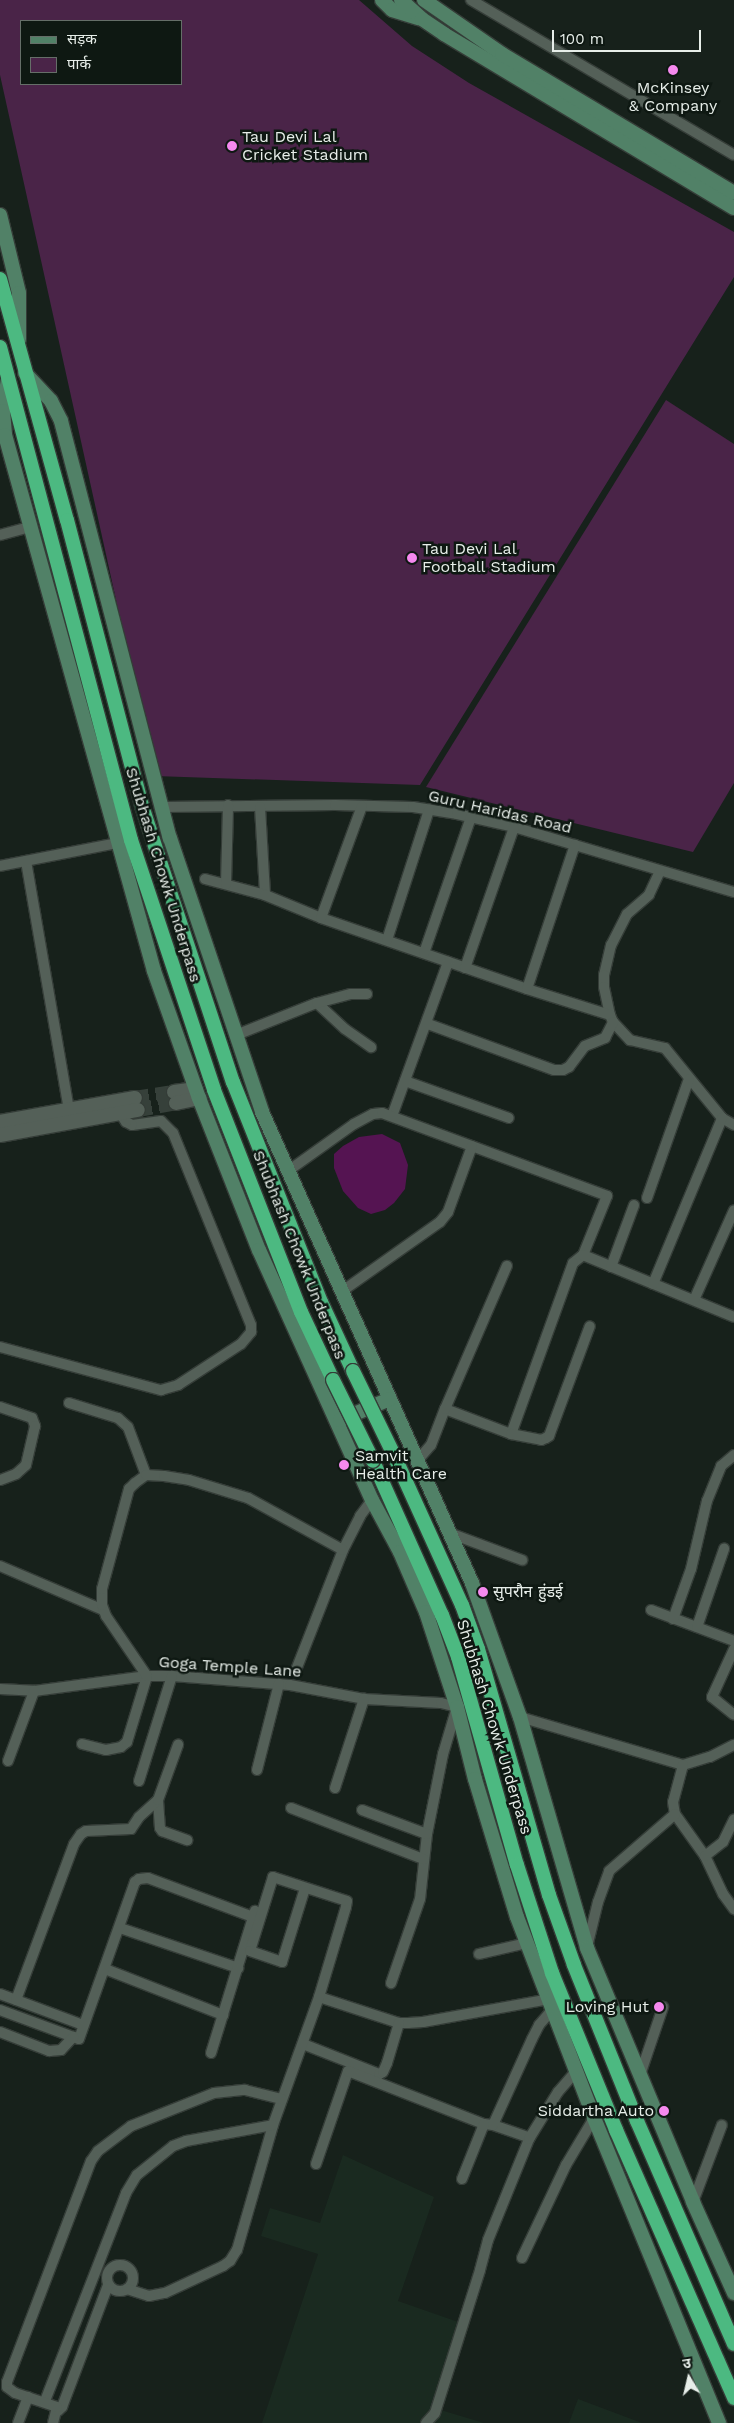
<!DOCTYPE html>
<meta charset="utf-8">
<style>
body{margin:0}
#map{position:relative;width:734px;height:2423px;overflow:hidden;background:#17211b;font-family:"Work Sans","Noto Sans Devanagari",sans-serif}
div>[style]{position:absolute}
[style*='--x']{left:calc(var(--x)*1px);top:calc(var(--y)*1px);width:calc(var(--w)*1px);rotate:calc(var(--a)*1deg)}
.built>*{inset:0;background:#1a2a20}
.green>*{inset:0;background:#4a2448}
.water>*{inset:0;background:#551452}
.tertiary-tunnel>*{height:14px;margin-top:-7px;transform-origin:0;background:repeating-linear-gradient(90deg,#36403a 0 14px,transparent 0 21px)}
.roads{filter:drop-shadow(1px 0 #353d38) drop-shadow(-1px 0 #353d38) drop-shadow(0 1px #353d38) drop-shadow(0 -1px #353d38)}
.minor>*{height:10px;margin:-5px;padding:0 5px;transform-origin:5px;border-radius:5px;background:#546058}
.minor>.ring{margin:-5px;padding:0;box-sizing:content-box;background:none;border:10px solid #546058;border-radius:50%}
.tertiary>*{height:14px;margin:-7px;padding:0 7px;transform-origin:7px;border-radius:7px;background:#546058}
.secondary>*{height:14px;margin:-7px;padding:0 7px;transform-origin:7px;border-radius:7px;background:#518167}
.trunk>*{height:14px;margin:-7px;padding:0 7px;transform-origin:7px;border-radius:7px;background:#4cb981}
.bridges{filter:drop-shadow(1px 0 #353d38) drop-shadow(-1px 0 #353d38) drop-shadow(0 1px #353d38) drop-shadow(0 -1px #353d38)}
.trunk-bridge>*{height:14px;margin:-7px;padding:0 7px;transform-origin:7px;border-radius:7px;background:#4cb981}
.dots>*{width:14px;height:14px;translate:-50% -50%;box-sizing:border-box;border:2px solid #0e1812;border-radius:50%}
span{translate:-50% -50%;white-space:nowrap;text-align:center;line-height:1.15;-webkit-text-stroke:5px #0e1812;paint-order:stroke}
.poi-label{font-size:16px;color:#e7eee9}
.left{translate:0 -50%;text-align:left}
.right{translate:-100% -50%;text-align:right}
.street-label{font-size:16px;color:#e7eee9}
.legend{position:absolute;left:20px;top:20px;width:162px;height:65px;box-sizing:border-box;background:#0e1812;border:1px solid #656e68;margin:0;padding:6px 9px;list-style:none;font-size:15px;color:#e7eee9}
.legend li{display:flex;align-items:center;gap:10px;height:25px}
.legend b{width:25px;border:1px solid #656e68}
.north{position:absolute;left:664px;top:2353px;width:50px;height:50px;-webkit-text-stroke:4px #0e1812;paint-order:stroke;rotate:351deg;font-size:14px;font-weight:700;line-height:20px;text-align:center;color:#e7eee9}
.north::after{content:'';display:block;margin:auto;width:18px;height:22px;background:#e7eee9;clip-path:polygon(50% 0,100% 100%,50% 72%,0 100%)}
.scale{position:absolute;left:552px;top:30px;width:149px;height:22px;box-sizing:border-box;border:2px solid #e7eee9;border-top:0;padding-left:6px;font-size:15px;line-height:18px;white-space:nowrap;color:#e7eee9;-webkit-text-stroke:4px #0e1812;paint-order:stroke}
</style>
<div id="map">
<div class="built">
<div style="clip-path:polygon(343px 2155px,434px 2197px,398px 2301px,464px 2324px,434px 2408px,484px 2423px,262px 2423px,318px 2254px,261px 2236px,270px 2208px,320px 2223px)"></div>
<div style="clip-path:polygon(578px 2399px,642px 2423px,569px 2423px)"></div>
</div>
<div class="green">
<div style="clip-path:polygon(evenodd,0 0,359px 0,412px 46px,469px 83px,734px 232px,734px 277px,420px 785px,155px 776px,0 75px,0 0,21px 21px,181px 21px,181px 84px,21px 84px,21px 21px)"></div>
<div style="clip-path:polygon(666px 400px,734px 444px,734px 783px,693px 852px,426px 787px)"></div>
</div>
<div class="water">
<div style="clip-path:polygon(382px 1134px,400px 1143px,408px 1165px,405px 1189px,394px 1203px,385px 1210px,371px 1214px,358px 1208px,343px 1191px,334px 1168px,334px 1154px,343px 1146px,359px 1137px)"></div>
</div>
<div class="tertiary-tunnel">
<div style="--x:135;--y:1098;--w:39;--a:-9"></div>
<div style="--x:138;--y:1110;--w:39;--a:-10"></div>
</div>
<div class="roads">
<div class="minor">
<div style="--x:471;--y:0;--w:305;--a:30.5"></div>
<div style="--x:0;--y:535;--w:31;--a:-15"></div>
<div style="--x:162;--y:807;--w:173;--a:-0.7"></div>
<div style="--x:335;--y:805;--w:78;--a:1.5"></div>
<div style="--x:413;--y:807;--w:45;--a:9"></div>
<div style="--x:457;--y:814;--w:58;--a:12.8"></div>
<div style="--x:514;--y:827;--w:229;--a:16.5"></div>
<div style="--x:260;--y:807;--w:88;--a:86.7"></div>
<div style="--x:26;--y:861;--w:258;--a:80.2"></div>
<div style="--x:0;--y:866;--w:119;--a:-11.1"></div>
<div style="--x:660;--y:871;--w:26;--a:115"></div>
<div style="--x:649;--y:895;--w:29;--a:139"></div>
<div style="--x:627;--y:914;--w:35;--a:117"></div>
<div style="--x:611;--y:945;--w:31;--a:103"></div>
<div style="--x:604;--y:975;--w:12;--a:90"></div>
<div style="--x:604;--y:987;--w:29;--a:78"></div>
<div style="--x:610;--y:1015;--w:8;--a:67"></div>
<div style="--x:613;--y:1022;--w:25;--a:47"></div>
<div style="--x:630;--y:1040;--w:36;--a:13"></div>
<div style="--x:665;--y:1048;--w:90;--a:50.8"></div>
<div style="--x:722;--y:1118;--w:14;--a:30"></div>
<div style="--x:205;--y:879;--w:62;--a:14.9"></div>
<div style="--x:265;--y:895;--w:61;--a:22.3"></div>
<div style="--x:321;--y:918;--w:218;--a:19"></div>
<div style="--x:527;--y:989;--w:87;--a:17.4"></div>
<div style="--x:226;--y:884;--w:79;--a:-88.5"></div>
<div style="--x:321;--y:918;--w:119;--a:-69.9"></div>
<div style="--x:387;--y:940;--w:137;--a:-72.1"></div>
<div style="--x:424;--y:953;--w:144;--a:-70.9"></div>
<div style="--x:465;--y:968;--w:149;--a:-70.8"></div>
<div style="--x:527;--y:989;--w:152;--a:-71.6"></div>
<div style="--x:317;--y:1003;--w:38;--a:43"></div>
<div style="--x:345;--y:1029;--w:32;--a:35"></div>
<div style="--x:428;--y:1024;--w:134;--a:20.1"></div>
<div style="--x:554;--y:1070;--w:9;--a:0"></div>
<div style="--x:563;--y:1070;--w:7;--a:-27"></div>
<div style="--x:569;--y:1067;--w:26;--a:-53"></div>
<div style="--x:585;--y:1046;--w:22;--a:-22"></div>
<div style="--x:605;--y:1038;--w:18;--a:-63"></div>
<div style="--x:236;--y:1035;--w:87;--a:-21.6"></div>
<div style="--x:317;--y:1003;--w:35;--a:-15"></div>
<div style="--x:351;--y:994;--w:16;--a:0"></div>
<div style="--x:405;--y:1081;--w:110;--a:19.6"></div>
<div style="--x:392;--y:1116;--w:164;--a:-70"></div>
<div style="--x:288;--y:1171;--w:81;--a:-35.5"></div>
<div style="--x:354;--y:1124;--w:21;--a:-28"></div>
<div style="--x:373;--y:1114;--w:9;--a:-6"></div>
<div style="--x:382;--y:1113;--w:240;--a:20.2"></div>
<div style="--x:607;--y:1196;--w:64;--a:112.1"></div>
<div style="--x:583;--y:1255;--w:13;--a:141"></div>
<div style="--x:573;--y:1263;--w:182;--a:109.9"></div>
<div style="--x:647;--y:1198;--w:126;--a:-70.6"></div>
<div style="--x:583;--y:1255;--w:163;--a:22.3"></div>
<div style="--x:611;--y:1267;--w:66;--a:-69.6"></div>
<div style="--x:653;--y:1284;--w:180;--a:-67.4"></div>
<div style="--x:341;--y:1292;--w:121;--a:-35.3"></div>
<div style="--x:440;--y:1222;--w:13;--a:-51"></div>
<div style="--x:448;--y:1212;--w:70;--a:-70"></div>
<div style="--x:694;--y:1300;--w:98;--a:-66"></div>
<div style="--x:0;--y:1347;--w:167;--a:15"></div>
<div style="--x:161;--y:1390;--w:18;--a:-16"></div>
<div style="--x:178;--y:1385;--w:75;--a:-33.1"></div>
<div style="--x:241;--y:1344;--w:16;--a:-50"></div>
<div style="--x:251;--y:1332;--w:7;--a:-90"></div>
<div style="--x:251;--y:1325;--w:207;--a:-112.1"></div>
<div style="--x:173;--y:1133;--w:17;--a:-135"></div>
<div style="--x:161;--y:1121;--w:29;--a:172"></div>
<div style="--x:132;--y:1125;--w:7;--a:-153"></div>
<div style="--x:126;--y:1122;--w:11;--a:-124"></div>
<div style="--x:69;--y:1403;--w:51;--a:17"></div>
<div style="--x:118;--y:1418;--w:13;--a:42"></div>
<div style="--x:128;--y:1427;--w:51;--a:69.4"></div>
<div style="--x:0;--y:1407;--w:34;--a:19"></div>
<div style="--x:32;--y:1418;--w:9;--a:69"></div>
<div style="--x:35;--y:1426;--w:40;--a:103"></div>
<div style="--x:26;--y:1465;--w:13;--a:138"></div>
<div style="--x:16;--y:1474;--w:17;--a:159"></div>
<div style="--x:445;--y:1409;--w:71;--a:20.7"></div>
<div style="--x:511;--y:1434;--w:31;--a:11"></div>
<div style="--x:541;--y:1440;--w:5;--a:-22"></div>
<div style="--x:546;--y:1438;--w:4;--a:-34"></div>
<div style="--x:549;--y:1436;--w:117;--a:-69.6"></div>
<div style="--x:417;--y:1461;--w:21;--a:-49"></div>
<div style="--x:431;--y:1445;--w:39;--a:-69"></div>
<div style="--x:445;--y:1409;--w:156;--a:-66.6"></div>
<div style="--x:452;--y:1534;--w:75;--a:20.4"></div>
<div style="--x:0;--y:1566;--w:112;--a:23.1"></div>
<div style="--x:651;--y:1610;--w:89;--a:20.5"></div>
<div style="--x:673;--y:1619;--w:53;--a:-70.2"></div>
<div style="--x:691;--y:1569;--w:70;--a:-76.8"></div>
<div style="--x:707;--y:1501;--w:38;--a:-68"></div>
<div style="--x:721;--y:1466;--w:17;--a:-40"></div>
<div style="--x:697;--y:1627;--w:83;--a:-70.9"></div>
<div style="--x:734;--y:1649;--w:53;--a:114.6"></div>
<div style="--x:712;--y:1697;--w:28;--a:39"></div>
<div style="--x:296;--y:1670;--w:129;--a:-68.6"></div>
<div style="--x:343;--y:1550;--w:38;--a:-63"></div>
<div style="--x:360;--y:1516;--w:20;--a:-53"></div>
<div style="--x:0;--y:1689;--w:34;--a:3"></div>
<div style="--x:34;--y:1691;--w:114;--a:-7.6"></div>
<div style="--x:147;--y:1676;--w:25;--a:0"></div>
<div style="--x:172;--y:1676;--w:118;--a:4.4"></div>
<div style="--x:290;--y:1685;--w:75;--a:10.7"></div>
<div style="--x:364;--y:1699;--w:77;--a:3"></div>
<div style="--x:441;--y:1703;--w:16;--a:14"></div>
<div style="--x:457;--y:1707;--w:49;--a:106.6"></div>
<div style="--x:443;--y:1754;--w:82;--a:101.3"></div>
<div style="--x:427;--y:1834;--w:65;--a:96.1"></div>
<div style="--x:420;--y:1899;--w:89;--a:109"></div>
<div style="--x:520;--y:1717;--w:170;--a:16.4"></div>
<div style="--x:683;--y:1765;--w:28;--a:-17"></div>
<div style="--x:710;--y:1757;--w:27;--a:-27"></div>
<div style="--x:82;--y:1744;--w:25;--a:14"></div>
<div style="--x:106;--y:1750;--w:15;--a:-11"></div>
<div style="--x:121;--y:1747;--w:8;--a:-40"></div>
<div style="--x:127;--y:1742;--w:69;--a:-73.1"></div>
<div style="--x:147;--y:1676;--w:73;--a:-124.3"></div>
<div style="--x:106;--y:1616;--w:12;--a:-110"></div>
<div style="--x:102;--y:1605;--w:16;--a:-90"></div>
<div style="--x:102;--y:1589;--w:104;--a:-74.9"></div>
<div style="--x:129;--y:1489;--w:8;--a:-45"></div>
<div style="--x:135;--y:1483;--w:14;--a:-36"></div>
<div style="--x:146;--y:1475;--w:18;--a:3"></div>
<div style="--x:164;--y:1476;--w:25;--a:9"></div>
<div style="--x:189;--y:1480;--w:62;--a:17"></div>
<div style="--x:248;--y:1498;--w:108;--a:28.7"></div>
<div style="--x:8;--y:1761;--w:75;--a:-69.6"></div>
<div style="--x:683;--y:1765;--w:38;--a:105"></div>
<div style="--x:673;--y:1802;--w:12;--a:81"></div>
<div style="--x:675;--y:1814;--w:52;--a:54.5"></div>
<div style="--x:705;--y:1856;--w:42;--a:64.7"></div>
<div style="--x:723;--y:1894;--w:19;--a:54"></div>
<div style="--x:257;--y:1770;--w:89;--a:-75.7"></div>
<div style="--x:139;--y:1781;--w:110;--a:-72.6"></div>
<div style="--x:335;--y:1788;--w:94;--a:-72"></div>
<div style="--x:158;--y:1800;--w:28;--a:86"></div>
<div style="--x:160;--y:1828;--w:4;--a:56"></div>
<div style="--x:162;--y:1831;--w:27;--a:20"></div>
<div style="--x:291;--y:1808;--w:142;--a:21.1"></div>
<div style="--x:362;--y:1810;--w:69;--a:20.3"></div>
<div style="--x:705;--y:1856;--w:23;--a:-38"></div>
<div style="--x:723;--y:1842;--w:25;--a:-64"></div>
<div style="--x:120;--y:1928;--w:125;--a:18.7"></div>
<div style="--x:587;--y:1947;--w:46;--a:-76.3"></div>
<div style="--x:598;--y:1902;--w:33;--a:-70"></div>
<div style="--x:609;--y:1871;--w:87;--a:-40.8"></div>
<div style="--x:479;--y:1954;--w:49;--a:-12.9"></div>
<div style="--x:105;--y:1969;--w:127;--a:21.3"></div>
<div style="--x:0;--y:1994;--w:89;--a:20.5"></div>
<div style="--x:319;--y:1997;--w:84;--a:18"></div>
<div style="--x:399;--y:2023;--w:9;--a:0"></div>
<div style="--x:408;--y:2023;--w:15;--a:-4"></div>
<div style="--x:423;--y:2022;--w:128;--a:-10.3"></div>
<div style="--x:16;--y:2000;--w:166;--a:-69.6"></div>
<div style="--x:74;--y:1844;--w:12;--a:-55"></div>
<div style="--x:81;--y:1834;--w:6;--a:-31"></div>
<div style="--x:86;--y:1831;--w:45;--a:-2.5"></div>
<div style="--x:131;--y:1829;--w:14;--a:-56"></div>
<div style="--x:139;--y:1817;--w:25;--a:-42"></div>
<div style="--x:158;--y:1800;--w:59;--a:-70"></div>
<div style="--x:0;--y:2010;--w:84;--a:20.2"></div>
<div style="--x:79;--y:2039;--w:167;--a:-70.4"></div>
<div style="--x:135;--y:1882;--w:5;--a:-37"></div>
<div style="--x:139;--y:1879;--w:9;--a:-6"></div>
<div style="--x:148;--y:1878;--w:112;--a:20.4"></div>
<div style="--x:0;--y:2032;--w:53;--a:21.2"></div>
<div style="--x:49;--y:2051;--w:12;--a:-5"></div>
<div style="--x:61;--y:2050;--w:18;--a:-47"></div>
<div style="--x:303;--y:2044;--w:82;--a:21.5"></div>
<div style="--x:379;--y:2074;--w:4;--a:-27"></div>
<div style="--x:383;--y:2072;--w:10;--a:-66"></div>
<div style="--x:387;--y:2063;--w:42;--a:-73.3"></div>
<div style="--x:211;--y:2053;--w:149;--a:-72.8"></div>
<div style="--x:640;--y:2075;--w:72;--a:-71.3"></div>
<div style="--x:493;--y:2125;--w:39;--a:19"></div>
<div style="--x:316;--y:2164;--w:98;--a:-71"></div>
<div style="--x:348;--y:2071;--w:146;--a:21.3"></div>
<div style="--x:484;--y:2124;--w:9;--a:6"></div>
<div style="--x:493;--y:2125;--w:94;--a:-65.6"></div>
<div style="--x:532;--y:2039;--w:16;--a:-63"></div>
<div style="--x:539;--y:2025;--w:21;--a:-49"></div>
<div style="--x:462;--y:2179;--w:59;--a:-68.2"></div>
<div style="--x:693;--y:2202;--w:82;--a:-69.4"></div>
<div style="--x:522;--y:2258;--w:103;--a:-64.7"></div>
<div style="--x:566;--y:2165;--w:55;--a:-59.2"></div>
<div class="ring" style="left:107px;top:2265px;width:16px;height:16px"></div>
<div style="--x:127;--y:2289;--w:23;--a:18"></div>
<div style="--x:149;--y:2296;--w:16;--a:-11"></div>
<div style="--x:165;--y:2293;--w:64;--a:-25"></div>
<div style="--x:223;--y:2266;--w:9;--a:-36"></div>
<div style="--x:230;--y:2261;--w:13;--a:-58"></div>
<div style="--x:237;--y:2250;--w:130;--a:-73.9"></div>
<div style="--x:273;--y:2125;--w:136;--a:-70.2"></div>
<div style="--x:319;--y:1997;--w:94;--a:-73.3"></div>
<div style="--x:346;--y:1907;--w:6;--a:-81"></div>
<div style="--x:347;--y:1901;--w:78;--a:-162"></div>
<div style="--x:273;--y:1877;--w:77;--a:107.3"></div>
<div style="--x:250;--y:1951;--w:34;--a:19"></div>
<div style="--x:282;--y:1962;--w:77;--a:-72.7"></div>
<div style="--x:45;--y:2401;--w:223;--a:-68.7"></div>
<div style="--x:126;--y:2193;--w:21;--a:-59"></div>
<div style="--x:137;--y:2175;--w:46;--a:-38.9"></div>
<div style="--x:173;--y:2146;--w:14;--a:-21"></div>
<div style="--x:186;--y:2141;--w:88;--a:-10.4"></div>
<div style="--x:58;--y:2411;--w:6;--a:-45"></div>
<div style="--x:62;--y:2407;--w:130;--a:-69.3"></div>
<div style="--x:18;--y:2423;--w:28;--a:-69"></div>
<div style="--x:53;--y:2423;--w:16;--a:-76"></div>
<div style="--x:57;--y:2407;--w:44;--a:-161.6"></div>
<div style="--x:15;--y:2393;--w:10;--a:-143"></div>
<div style="--x:7;--y:2387;--w:5;--a:-90"></div>
<div style="--x:7;--y:2382;--w:236;--a:-69.2"></div>
<div style="--x:91;--y:2161;--w:12;--a:-55"></div>
<div style="--x:98;--y:2151;--w:41;--a:-37.1"></div>
<div style="--x:131;--y:2126;--w:89;--a:-21.7"></div>
<div style="--x:214;--y:2093;--w:31;--a:-6"></div>
<div style="--x:245;--y:2090;--w:38;--a:14"></div>
<div style="--x:426;--y:2423;--w:13;--a:-48"></div>
<div style="--x:435;--y:2413;--w:150;--a:-72.5"></div>
<div style="--x:480;--y:2270;--w:31;--a:-75"></div>
<div style="--x:488;--y:2240;--w:109;--a:-67.9"></div>
<div style="--x:529;--y:2139;--w:55;--a:-58.3"></div>
<div style="--x:558;--y:2092;--w:28;--a:-49"></div>
</div>
<div class="tertiary">
<div style="--x:174;--y:1092;--w:22;--a:-8"></div>
<div style="--x:176;--y:1103;--w:24;--a:-12"></div>
<div style="--x:0;--y:1122;--w:137;--a:-10.1"></div>
<div style="--x:0;--y:1135;--w:140;--a:-10.3"></div>
</div>
<div class="secondary">
<div style="--x:382;--y:0;--w:14;--a:45"></div>
<div style="--x:392;--y:10;--w:28;--a:17"></div>
<div style="--x:401;--y:0;--w:28;--a:42"></div>
<div style="--x:422;--y:19;--w:27;--a:34"></div>
<div style="--x:444;--y:34;--w:338;--a:31"></div>
<div style="--x:424;--y:0;--w:95;--a:34.7"></div>
<div style="--x:502;--y:54;--w:270;--a:30.9"></div>
<div style="--x:0;--y:215;--w:80;--a:76.3"></div>
<div style="--x:19;--y:293;--w:46;--a:90"></div>
<div style="--x:25;--y:373;--w:38;--a:47"></div>
<div style="--x:51;--y:401;--w:22;--a:63"></div>
<div style="--x:61;--y:421;--w:431;--a:75.4"></div>
<div style="--x:170;--y:838;--w:289;--a:71.4"></div>
<div style="--x:262;--y:1112;--w:516;--a:65.97"></div>
<div style="--x:472;--y:1583;--w:142;--a:70.3"></div>
<div style="--x:520;--y:1717;--w:241;--a:73.8"></div>
<div style="--x:587;--y:1948;--w:275;--a:67.3"></div>
<div style="--x:693;--y:2202;--w:100;--a:65.7"></div>
<div style="--x:8;--y:379;--w:32;--a:99"></div>
<div style="--x:3;--y:411;--w:24;--a:85"></div>
<div style="--x:5;--y:435;--w:556;--a:74.46"></div>
<div style="--x:154;--y:971;--w:135;--a:70.5"></div>
<div style="--x:199;--y:1098;--w:163;--a:68.5"></div>
<div style="--x:259;--y:1250;--w:274;--a:65.7"></div>
<div style="--x:372;--y:1500;--w:59;--a:61.7"></div>
<div style="--x:400;--y:1552;--w:65;--a:66.6"></div>
<div style="--x:426;--y:1612;--w:100;--a:71.9"></div>
<div style="--x:457;--y:1707;--w:74;--a:76"></div>
<div style="--x:475;--y:1779;--w:144;--a:73.1"></div>
<div style="--x:517;--y:1917;--w:215;--a:69"></div>
<div style="--x:594;--y:2118;--w:330;--a:67.7"></div>
<div style="--x:340;--y:1420;--w:54;--a:-22.8"></div>
</div>
<div class="trunk">
<div style="--x:0;--y:279;--w:250;--a:74.5"></div>
<div style="--x:67;--y:520;--w:296;--a:75.3"></div>
<div style="--x:142;--y:806;--w:78;--a:72"></div>
<div style="--x:166;--y:880;--w:213;--a:71.7"></div>
<div style="--x:233;--y:1082;--w:237;--a:68.2"></div>
<div style="--x:321;--y:1302;--w:76;--a:65.1"></div>
<div style="--x:0;--y:347;--w:510;--a:75.12"></div>
<div style="--x:131;--y:840;--w:263;--a:71.6"></div>
<div style="--x:214;--y:1090;--w:238;--a:68.6"></div>
<div style="--x:301;--y:1312;--w:75;--a:64.8"></div>
<div style="--x:392;--y:1451;--w:169;--a:65.6"></div>
<div style="--x:462;--y:1605;--w:47;--a:70"></div>
<div style="--x:478;--y:1649;--w:256;--a:73.9"></div>
<div style="--x:549;--y:1895;--w:74;--a:70.3"></div>
<div style="--x:574;--y:1965;--w:168;--a:68"></div>
<div style="--x:637;--y:2121;--w:243;--a:66.5"></div>
<div style="--x:373;--y:1461;--w:169;--a:65.9"></div>
<div style="--x:442;--y:1615;--w:45;--a:69.1"></div>
<div style="--x:458;--y:1657;--w:216;--a:74.2"></div>
<div style="--x:517;--y:1865;--w:114;--a:72"></div>
<div style="--x:552;--y:1973;--w:170;--a:67.8"></div>
<div style="--x:616;--y:2130;--w:293;--a:66.2"></div>
</div>
</div>
<div class="bridges">
<div class="trunk-bridge">
<div style="--x:353;--y:1371;--w:89;--a:64"></div>
<div style="--x:333;--y:1380;--w:90;--a:63.7"></div>
</div>
</div>
<div class="dots">
<div style="left:673px;top:70px;background:#f589ee"></div>
<div style="left:232px;top:146px;background:#f589ee"></div>
<div style="left:412px;top:558px;background:#f589ee"></div>
<div style="left:344px;top:1465px;background:#f589ee"></div>
<div style="left:483px;top:1592px;background:#f589ee"></div>
<div style="left:659px;top:2007px;background:#f589ee"></div>
<div style="left:664px;top:2111px;background:#f589ee"></div>
</div>
<div class="poi-label">
<span style="left:673px;top:97px">McKinsey<br>&amp; Company</span>
<span class="left" style="left:242px;top:146px">Tau Devi Lal<br>Cricket Stadium</span>
<span class="left" style="left:422px;top:558px">Tau Devi Lal<br>Football Stadium</span>
<span class="left" style="left:355px;top:1465px">Samvit<br>Health Care</span>
<span class="left" style="left:493px;top:1592px">सुपरौन हुंडई</span>
<span class="right" style="left:649px;top:2007px">Loving Hut</span>
<span class="right" style="left:654px;top:2111px">Siddartha Auto</span>
</div>
<div class="street-label">
<span style="left:500px;top:812px;rotate:13deg">Guru Haridas Road</span>
<span style="left:163px;top:875px;rotate:73deg">Shubhash Chowk Underpass</span>
<span style="left:299px;top:1255px;rotate:68deg">Shubhash Chowk Underpass</span>
<span style="left:230px;top:1667px;rotate:4deg">Goga Temple Lane</span>
<span style="left:494px;top:1727px;rotate:73deg">Shubhash Chowk Underpass</span>
</div>
<ul class="legend">
<li><b style="height:6px;background:#518167"></b>सड़क</li>
<li><b style="height:14px;background:#4a2448"></b>पार्क</li>
</ul>
<div class="north">उ</div>
<div class="scale">100 m</div>
</div>
